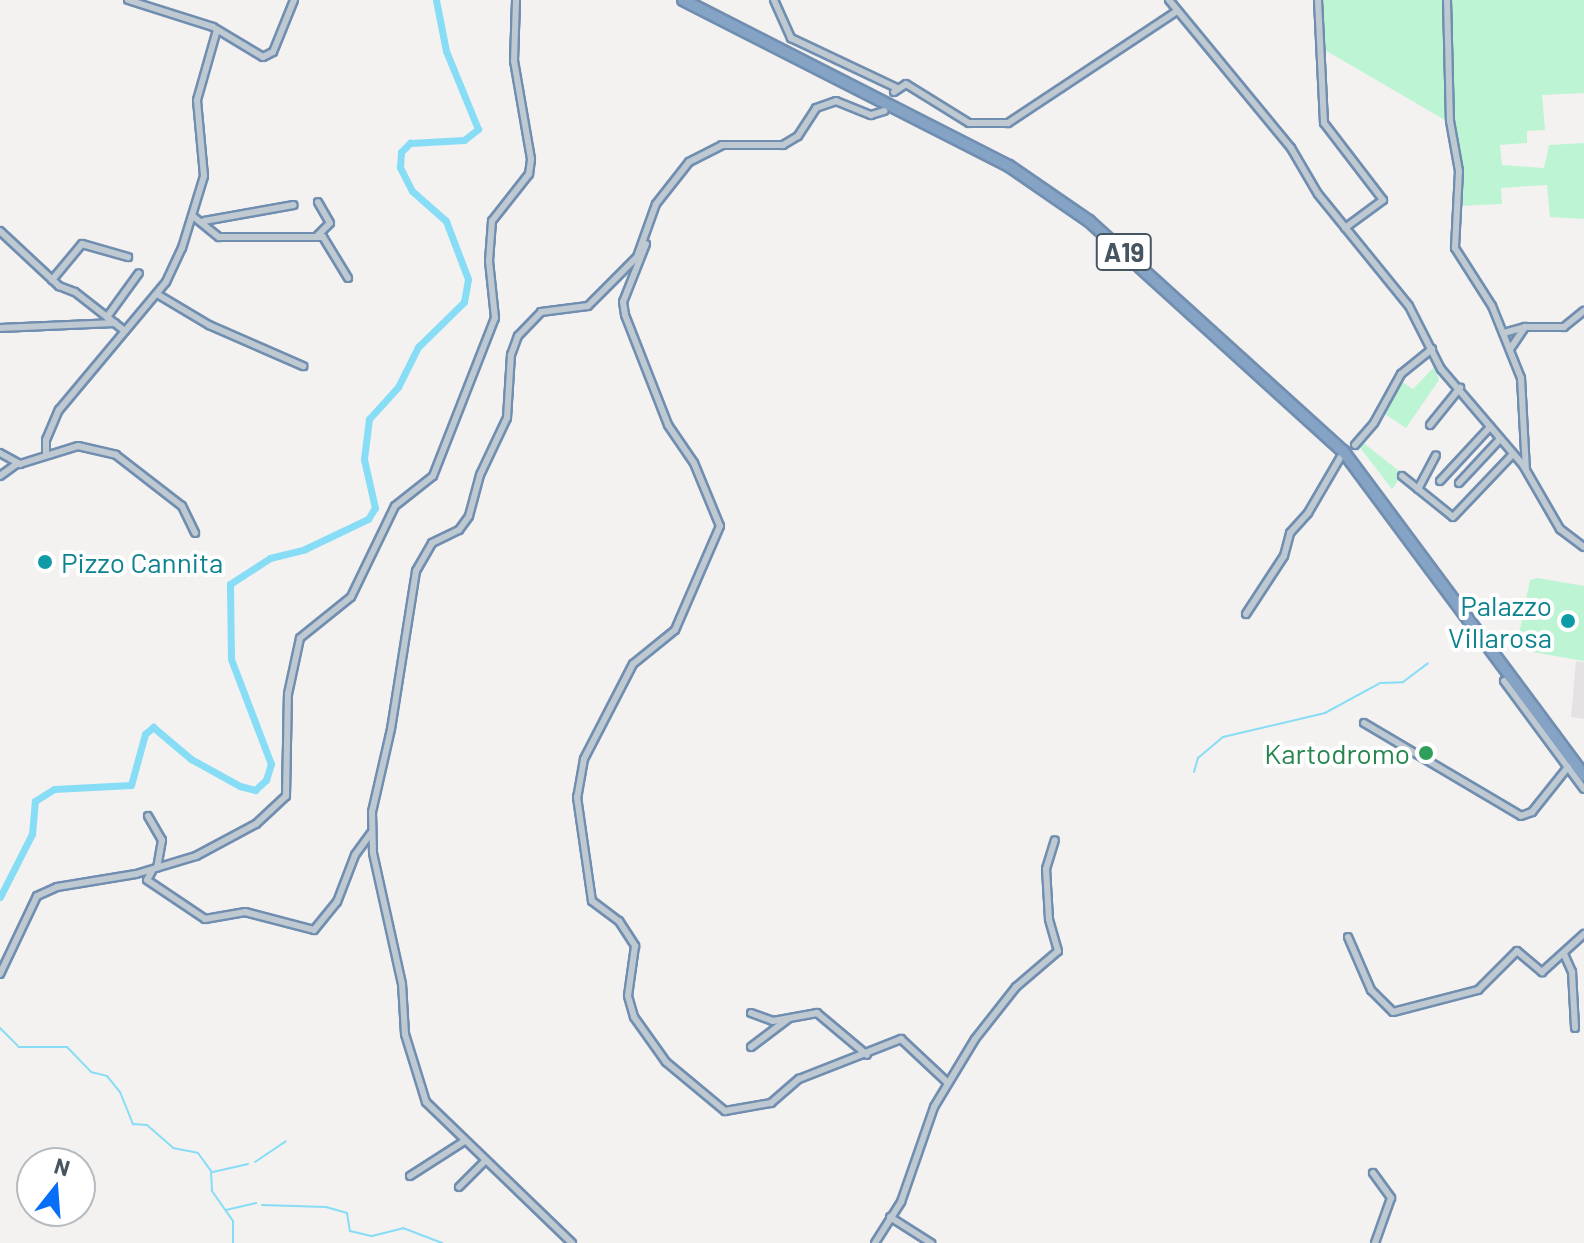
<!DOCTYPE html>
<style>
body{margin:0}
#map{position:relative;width:1584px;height:1243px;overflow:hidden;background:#f4f1f1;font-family:Barlow,sans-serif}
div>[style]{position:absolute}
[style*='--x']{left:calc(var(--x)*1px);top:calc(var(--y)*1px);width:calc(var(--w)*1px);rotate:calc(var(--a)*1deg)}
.education>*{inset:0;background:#e5e2e3}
.green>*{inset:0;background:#bdf4d3}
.stream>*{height:2px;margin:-1px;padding:0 1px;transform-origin:1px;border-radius:1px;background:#86ddf5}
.river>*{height:7px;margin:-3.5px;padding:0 3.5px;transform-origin:3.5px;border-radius:3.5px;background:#86ddf5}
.roads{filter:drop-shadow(2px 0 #708eb0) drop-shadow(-2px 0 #708eb0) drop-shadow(0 2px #708eb0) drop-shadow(0 -2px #708eb0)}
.minor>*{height:6px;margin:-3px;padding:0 3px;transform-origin:3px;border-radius:3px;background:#bec9d2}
.highway>*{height:10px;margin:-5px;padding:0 5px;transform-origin:5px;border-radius:5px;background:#85a3c4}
.dots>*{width:22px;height:22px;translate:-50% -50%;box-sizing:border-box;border:4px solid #fff;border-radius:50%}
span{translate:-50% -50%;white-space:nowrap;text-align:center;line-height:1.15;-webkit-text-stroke:8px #fff;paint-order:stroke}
.shield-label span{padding:2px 6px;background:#fff;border:2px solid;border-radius:6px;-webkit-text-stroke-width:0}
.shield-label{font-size:26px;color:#475561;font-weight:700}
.culture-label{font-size:28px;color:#0d838f}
.left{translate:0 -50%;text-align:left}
.right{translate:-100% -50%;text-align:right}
.leisure-label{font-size:28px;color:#27864d}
.north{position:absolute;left:16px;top:1147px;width:80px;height:80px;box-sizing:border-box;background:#fff;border:2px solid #b5bbc0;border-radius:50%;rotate:17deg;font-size:22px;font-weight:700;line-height:32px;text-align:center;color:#475561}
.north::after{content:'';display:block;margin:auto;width:28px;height:36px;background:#076ef8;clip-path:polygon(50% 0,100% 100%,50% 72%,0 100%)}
</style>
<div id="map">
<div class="education">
<div style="clip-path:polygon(1576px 661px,1584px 662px,1584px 719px,1571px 717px)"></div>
</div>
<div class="green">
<div style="clip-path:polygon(1318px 0,1584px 0,1584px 93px,1542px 95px,1545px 130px,1527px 131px,1527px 143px,1500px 145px,1502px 165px,1544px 168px,1549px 145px,1584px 143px,1584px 219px,1550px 217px,1547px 185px,1501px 188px,1502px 204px,1458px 206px,1450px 123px,1318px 46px)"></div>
<div style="clip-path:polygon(1434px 367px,1439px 380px,1406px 428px,1382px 412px,1399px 380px,1413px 389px)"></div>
<div style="clip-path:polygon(1361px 441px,1403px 474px,1392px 489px,1358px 445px)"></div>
<div style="clip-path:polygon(1538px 578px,1584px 586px,1584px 661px,1516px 649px,1530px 580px)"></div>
</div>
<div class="stream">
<div style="--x:1194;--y:772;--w:15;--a:-74"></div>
<div style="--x:1198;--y:758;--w:33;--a:-40"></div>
<div style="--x:1223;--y:737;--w:105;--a:-13.2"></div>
<div style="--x:1325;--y:713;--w:63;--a:-28.6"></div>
<div style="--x:1380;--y:683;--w:23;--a:-2"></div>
<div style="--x:1403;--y:682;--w:31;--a:-37"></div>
<div style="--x:0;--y:1028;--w:27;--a:45"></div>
<div style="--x:19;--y:1047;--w:48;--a:0"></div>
<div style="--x:67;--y:1047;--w:35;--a:46"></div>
<div style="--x:91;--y:1072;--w:16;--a:14"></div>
<div style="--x:107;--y:1076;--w:21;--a:51"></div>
<div style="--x:120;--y:1092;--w:35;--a:68"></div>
<div style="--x:133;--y:1124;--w:14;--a:4"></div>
<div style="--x:147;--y:1125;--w:35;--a:41"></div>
<div style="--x:173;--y:1148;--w:25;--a:11"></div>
<div style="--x:198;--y:1153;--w:22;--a:54"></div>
<div style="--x:211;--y:1171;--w:20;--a:87"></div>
<div style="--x:212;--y:1191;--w:37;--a:55"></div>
<div style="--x:233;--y:1221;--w:22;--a:90"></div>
<div style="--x:255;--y:1162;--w:37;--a:-34"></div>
<div style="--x:213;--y:1172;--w:36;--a:-13"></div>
<div style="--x:262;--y:1205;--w:64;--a:1.8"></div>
<div style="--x:326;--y:1207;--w:22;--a:16"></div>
<div style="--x:347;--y:1213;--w:18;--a:81"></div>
<div style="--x:350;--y:1231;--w:23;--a:13"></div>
<div style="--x:372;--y:1236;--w:32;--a:-14"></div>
<div style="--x:403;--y:1228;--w:42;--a:21"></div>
<div style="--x:226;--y:1210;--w:31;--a:-13"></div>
</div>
<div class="river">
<div style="--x:0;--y:897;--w:71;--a:-63.1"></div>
<div style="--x:32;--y:834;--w:33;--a:-85"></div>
<div style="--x:35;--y:801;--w:22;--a:-32"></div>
<div style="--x:54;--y:789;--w:77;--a:-3"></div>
<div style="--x:131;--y:785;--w:53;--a:-74.6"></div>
<div style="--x:145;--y:734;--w:11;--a:-41"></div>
<div style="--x:153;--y:727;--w:50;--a:40.1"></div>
<div style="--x:191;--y:759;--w:56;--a:28.9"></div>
<div style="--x:240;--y:786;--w:16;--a:15"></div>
<div style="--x:255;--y:790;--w:15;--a:-42"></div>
<div style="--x:266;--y:780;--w:17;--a:-73"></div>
<div style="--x:271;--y:764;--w:112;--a:-110.9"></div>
<div style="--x:231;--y:659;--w:75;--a:-90.8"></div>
<div style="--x:230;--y:584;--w:48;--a:-33"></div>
<div style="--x:270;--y:558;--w:36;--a:-14"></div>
<div style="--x:305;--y:549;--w:70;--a:-25.5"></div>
<div style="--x:368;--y:519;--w:13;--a:-58"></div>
<div style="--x:375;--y:508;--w:50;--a:-102.7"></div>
<div style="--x:364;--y:459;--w:40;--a:-82.9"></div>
<div style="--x:369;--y:419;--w:43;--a:-47.8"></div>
<div style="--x:398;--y:387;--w:45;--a:-63.4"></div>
<div style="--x:418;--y:347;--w:64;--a:-44.4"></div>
<div style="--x:464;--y:302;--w:23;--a:-80"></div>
<div style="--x:468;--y:279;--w:62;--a:-110.8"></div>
<div style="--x:446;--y:221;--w:45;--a:-138.6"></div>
<div style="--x:412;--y:191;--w:27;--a:-117"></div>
<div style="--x:400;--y:167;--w:15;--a:-86"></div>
<div style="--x:401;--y:152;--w:13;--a:-45"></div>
<div style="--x:410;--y:143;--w:54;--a:-3.2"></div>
<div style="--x:464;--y:140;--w:18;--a:-38"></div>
<div style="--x:478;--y:129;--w:84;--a:-112.3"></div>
<div style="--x:446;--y:51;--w:52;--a:-101.1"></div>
</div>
<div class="roads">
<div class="minor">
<div style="--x:128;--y:0;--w:89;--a:17.6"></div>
<div style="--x:213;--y:27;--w:58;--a:31"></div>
<div style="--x:263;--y:57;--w:11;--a:-27"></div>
<div style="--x:273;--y:52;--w:56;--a:-68"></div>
<div style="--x:774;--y:0;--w:42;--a:65.9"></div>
<div style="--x:791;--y:38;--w:117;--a:25.3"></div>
<div style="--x:1169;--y:0;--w:192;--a:50.5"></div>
<div style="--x:1291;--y:148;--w:53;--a:59.6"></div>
<div style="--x:1318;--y:194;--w:144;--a:50.9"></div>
<div style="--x:1409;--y:306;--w:71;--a:63.1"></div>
<div style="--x:1441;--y:369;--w:126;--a:49.5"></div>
<div style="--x:1523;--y:465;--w:74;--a:60"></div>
<div style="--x:1560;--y:529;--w:30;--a:37"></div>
<div style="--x:1318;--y:0;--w:123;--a:87.2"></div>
<div style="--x:1324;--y:123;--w:97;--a:52.5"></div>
<div style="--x:1383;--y:200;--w:47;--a:143.6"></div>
<div style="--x:1447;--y:0;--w:121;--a:88.6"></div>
<div style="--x:1450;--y:121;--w:51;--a:79.8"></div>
<div style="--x:1459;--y:171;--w:77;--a:93"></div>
<div style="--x:1455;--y:248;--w:69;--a:57.5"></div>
<div style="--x:1492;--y:306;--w:78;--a:68.1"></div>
<div style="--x:1521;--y:378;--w:91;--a:86.9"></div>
<div style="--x:894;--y:92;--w:14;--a:-34"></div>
<div style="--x:906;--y:84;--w:74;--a:31.8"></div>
<div style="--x:969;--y:123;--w:39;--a:0"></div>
<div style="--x:1008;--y:123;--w:203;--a:-33.5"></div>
<div style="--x:194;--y:217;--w:32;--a:39"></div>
<div style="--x:219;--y:237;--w:104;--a:0"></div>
<div style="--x:323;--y:237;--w:48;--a:58.6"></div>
<div style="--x:204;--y:221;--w:91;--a:-10.1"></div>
<div style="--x:0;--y:231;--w:81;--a:43"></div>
<div style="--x:59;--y:286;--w:17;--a:21"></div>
<div style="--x:75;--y:292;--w:63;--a:38"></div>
<div style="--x:317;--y:236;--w:18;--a:-45"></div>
<div style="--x:330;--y:223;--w:24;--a:-120"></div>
<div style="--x:646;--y:244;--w:62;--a:111.6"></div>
<div style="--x:623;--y:302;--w:13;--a:81"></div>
<div style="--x:625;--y:315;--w:118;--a:68.6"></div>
<div style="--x:668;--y:425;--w:46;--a:55.6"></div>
<div style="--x:694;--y:463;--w:68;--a:67.6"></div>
<div style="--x:720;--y:526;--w:113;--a:113.4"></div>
<div style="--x:675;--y:630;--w:54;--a:141"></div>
<div style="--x:633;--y:664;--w:107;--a:117.3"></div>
<div style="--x:584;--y:759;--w:39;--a:100"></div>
<div style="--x:577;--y:797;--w:105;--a:81.8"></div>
<div style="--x:592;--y:901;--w:34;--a:37"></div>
<div style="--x:619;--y:921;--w:30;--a:57"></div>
<div style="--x:635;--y:946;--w:50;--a:98"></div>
<div style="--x:628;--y:996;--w:22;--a:74"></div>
<div style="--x:634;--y:1017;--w:55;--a:54.6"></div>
<div style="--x:666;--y:1062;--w:77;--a:39.7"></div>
<div style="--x:725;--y:1111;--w:47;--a:-9.9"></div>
<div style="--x:771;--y:1103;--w:37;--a:-41"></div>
<div style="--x:799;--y:1079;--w:110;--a:-21.4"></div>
<div style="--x:901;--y:1039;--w:64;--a:43.1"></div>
<div style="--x:52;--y:280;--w:47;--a:-50.2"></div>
<div style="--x:82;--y:244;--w:48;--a:15.8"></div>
<div style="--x:157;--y:294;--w:61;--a:30.8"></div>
<div style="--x:209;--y:325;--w:103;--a:23.6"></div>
<div style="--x:107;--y:317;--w:54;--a:-54"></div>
<div style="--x:1525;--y:327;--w:39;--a:0"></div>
<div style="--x:1564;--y:327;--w:26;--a:-39"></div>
<div style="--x:0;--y:328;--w:115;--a:-2.5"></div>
<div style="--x:1504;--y:333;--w:22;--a:-16"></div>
<div style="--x:1525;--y:327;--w:25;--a:124"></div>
<div style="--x:1430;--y:425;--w:48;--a:-51"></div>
<div style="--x:1355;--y:445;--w:29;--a:-49"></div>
<div style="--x:1374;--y:423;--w:56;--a:-61.1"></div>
<div style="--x:1401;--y:374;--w:40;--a:-39"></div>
<div style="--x:0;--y:453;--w:23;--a:29"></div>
<div style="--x:20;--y:464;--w:61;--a:-17.2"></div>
<div style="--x:78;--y:446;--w:39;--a:13"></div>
<div style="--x:116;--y:455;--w:83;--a:37.7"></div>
<div style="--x:182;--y:506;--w:30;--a:64"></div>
<div style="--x:46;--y:453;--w:13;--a:-90"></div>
<div style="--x:46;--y:440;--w:33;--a:-67"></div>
<div style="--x:59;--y:410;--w:167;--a:-50.1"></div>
<div style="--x:166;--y:282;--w:38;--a:-65"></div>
<div style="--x:182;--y:248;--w:75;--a:-73"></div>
<div style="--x:204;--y:176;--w:76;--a:-95.3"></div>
<div style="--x:197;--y:100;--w:73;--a:-74.1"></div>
<div style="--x:0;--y:476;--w:22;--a:-36"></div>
<div style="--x:1402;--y:476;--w:65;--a:38.8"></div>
<div style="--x:1453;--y:517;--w:87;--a:-46.4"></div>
<div style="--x:1440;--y:481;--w:74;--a:-47.2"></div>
<div style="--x:1459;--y:483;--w:60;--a:-47"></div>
<div style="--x:1418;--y:489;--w:38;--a:-62"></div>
<div style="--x:1246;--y:614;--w:69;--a:-56.8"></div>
<div style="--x:1284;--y:556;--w:24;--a:-75"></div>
<div style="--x:1290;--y:533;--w:27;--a:-48"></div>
<div style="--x:1308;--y:513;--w:64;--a:-59.8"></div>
<div style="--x:1504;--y:681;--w:134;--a:53.5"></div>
<div style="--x:1364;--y:723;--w:182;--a:30.6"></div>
<div style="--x:1521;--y:816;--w:12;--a:-20"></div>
<div style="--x:1532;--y:812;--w:58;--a:-51.3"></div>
<div style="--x:148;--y:816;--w:28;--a:60"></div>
<div style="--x:162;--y:840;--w:28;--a:100"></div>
<div style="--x:152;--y:871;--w:10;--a:119"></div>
<div style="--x:147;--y:880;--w:70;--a:33.9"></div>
<div style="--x:205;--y:919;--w:41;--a:-9.9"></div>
<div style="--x:245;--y:912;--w:71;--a:14.6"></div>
<div style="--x:314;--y:930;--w:36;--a:-51"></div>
<div style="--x:337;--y:902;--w:50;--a:-69"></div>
<div style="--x:355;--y:855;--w:27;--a:-54"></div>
<div style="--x:1348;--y:937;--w:58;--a:66.5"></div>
<div style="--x:1371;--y:990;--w:31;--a:45"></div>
<div style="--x:1393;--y:1012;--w:88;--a:-14.5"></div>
<div style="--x:1478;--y:990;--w:55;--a:-45"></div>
<div style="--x:1517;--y:951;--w:33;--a:40"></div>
<div style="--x:1542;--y:972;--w:57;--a:-42.1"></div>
<div style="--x:1564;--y:954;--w:20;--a:66"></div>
<div style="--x:1572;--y:972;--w:56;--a:86.9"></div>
<div style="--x:0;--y:974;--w:86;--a:-64.6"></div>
<div style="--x:37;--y:896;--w:22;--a:-24"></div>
<div style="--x:57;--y:887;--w:80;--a:-9.3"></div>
<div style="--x:136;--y:874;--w:63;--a:-16.7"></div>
<div style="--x:196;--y:856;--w:68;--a:-28.1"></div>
<div style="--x:256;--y:824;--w:41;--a:-43"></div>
<div style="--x:286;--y:796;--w:102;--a:-88.9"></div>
<div style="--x:288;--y:694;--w:57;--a:-77.9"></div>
<div style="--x:300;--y:638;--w:65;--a:-38.8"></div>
<div style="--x:351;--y:597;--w:101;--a:-64.2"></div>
<div style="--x:395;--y:506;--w:48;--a:-38.3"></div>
<div style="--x:433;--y:476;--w:170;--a:-68.6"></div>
<div style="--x:495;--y:318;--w:57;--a:-96"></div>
<div style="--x:489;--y:261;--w:40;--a:-85.7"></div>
<div style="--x:492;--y:221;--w:60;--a:-51.8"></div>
<div style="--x:529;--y:174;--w:15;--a:-82"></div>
<div style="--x:531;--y:159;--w:99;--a:-99.8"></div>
<div style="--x:514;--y:61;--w:61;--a:-88.1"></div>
<div style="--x:751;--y:1013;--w:23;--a:20"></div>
<div style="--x:773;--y:1021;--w:45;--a:-10.3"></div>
<div style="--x:817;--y:1013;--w:65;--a:40"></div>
<div style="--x:751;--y:1047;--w:46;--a:-37.1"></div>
<div style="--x:1373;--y:1173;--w:31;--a:54"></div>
<div style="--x:1391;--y:1198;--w:48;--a:109.6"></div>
<div style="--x:410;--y:1176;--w:63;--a:-32.7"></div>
<div style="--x:459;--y:1187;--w:35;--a:-45"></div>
<div style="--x:890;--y:1217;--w:49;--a:32.4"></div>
<div style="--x:572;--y:1243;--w:203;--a:-136"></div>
<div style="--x:426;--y:1102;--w:71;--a:-107.2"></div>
<div style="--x:405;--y:1034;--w:50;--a:-93.4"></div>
<div style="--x:402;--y:984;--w:134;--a:-102.5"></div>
<div style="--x:373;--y:853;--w:41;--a:-91.4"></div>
<div style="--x:372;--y:812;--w:85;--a:-77.1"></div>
<div style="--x:391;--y:729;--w:160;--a:-81"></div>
<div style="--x:416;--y:571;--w:32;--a:-60"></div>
<div style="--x:432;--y:543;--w:30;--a:-26"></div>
<div style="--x:459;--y:530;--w:17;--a:-54"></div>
<div style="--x:469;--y:516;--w:42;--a:-75"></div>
<div style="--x:480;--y:475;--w:63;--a:-64.7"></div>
<div style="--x:507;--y:418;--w:63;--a:-86.4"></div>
<div style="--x:511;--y:355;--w:20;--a:-70"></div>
<div style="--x:518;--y:336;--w:33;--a:-46"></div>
<div style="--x:541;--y:312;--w:47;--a:-7.3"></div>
<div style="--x:588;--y:306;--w:69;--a:-45"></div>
<div style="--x:637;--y:257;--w:56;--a:-70.3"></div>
<div style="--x:656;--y:204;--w:53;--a:-51.8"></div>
<div style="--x:689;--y:162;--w:37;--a:-27"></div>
<div style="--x:722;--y:145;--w:61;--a:0"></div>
<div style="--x:783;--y:145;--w:17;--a:-31"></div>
<div style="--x:798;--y:136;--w:33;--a:-57"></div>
<div style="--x:816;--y:108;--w:21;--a:-19"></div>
<div style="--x:836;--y:101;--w:38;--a:22"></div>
<div style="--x:871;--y:115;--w:14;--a:-17"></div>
<div style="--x:875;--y:1243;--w:49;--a:-57.6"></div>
<div style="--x:901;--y:1202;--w:101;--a:-70.8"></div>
<div style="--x:934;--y:1107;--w:79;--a:-58.9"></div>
<div style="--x:975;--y:1039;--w:66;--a:-51.7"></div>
<div style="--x:1016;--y:987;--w:55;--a:-40.6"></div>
<div style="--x:1058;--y:951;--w:33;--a:-106"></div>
<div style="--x:1049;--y:919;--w:50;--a:-93.4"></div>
<div style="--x:1046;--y:869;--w:30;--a:-73"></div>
</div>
<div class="highway">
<div style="--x:683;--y:0;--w:366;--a:27"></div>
<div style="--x:1009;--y:166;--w:97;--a:34.5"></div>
<div style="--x:1089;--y:221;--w:343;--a:42.2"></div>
<div style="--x:1343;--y:451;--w:404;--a:53.4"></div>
</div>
</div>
<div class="dots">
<div style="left:45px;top:562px;background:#0f9aa8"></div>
<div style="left:1568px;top:621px;background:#0f9aa8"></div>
<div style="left:1426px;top:753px;background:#2e9e5b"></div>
</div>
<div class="shield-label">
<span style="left:1124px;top:252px">A19</span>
</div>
<div class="culture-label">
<span class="left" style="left:61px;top:562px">Pizzo Cannita</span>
<span class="right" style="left:1552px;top:621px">Palazzo<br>Villarosa</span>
</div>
<div class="leisure-label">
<span class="right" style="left:1410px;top:753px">Kartodromo</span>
</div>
<div class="north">N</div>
</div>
